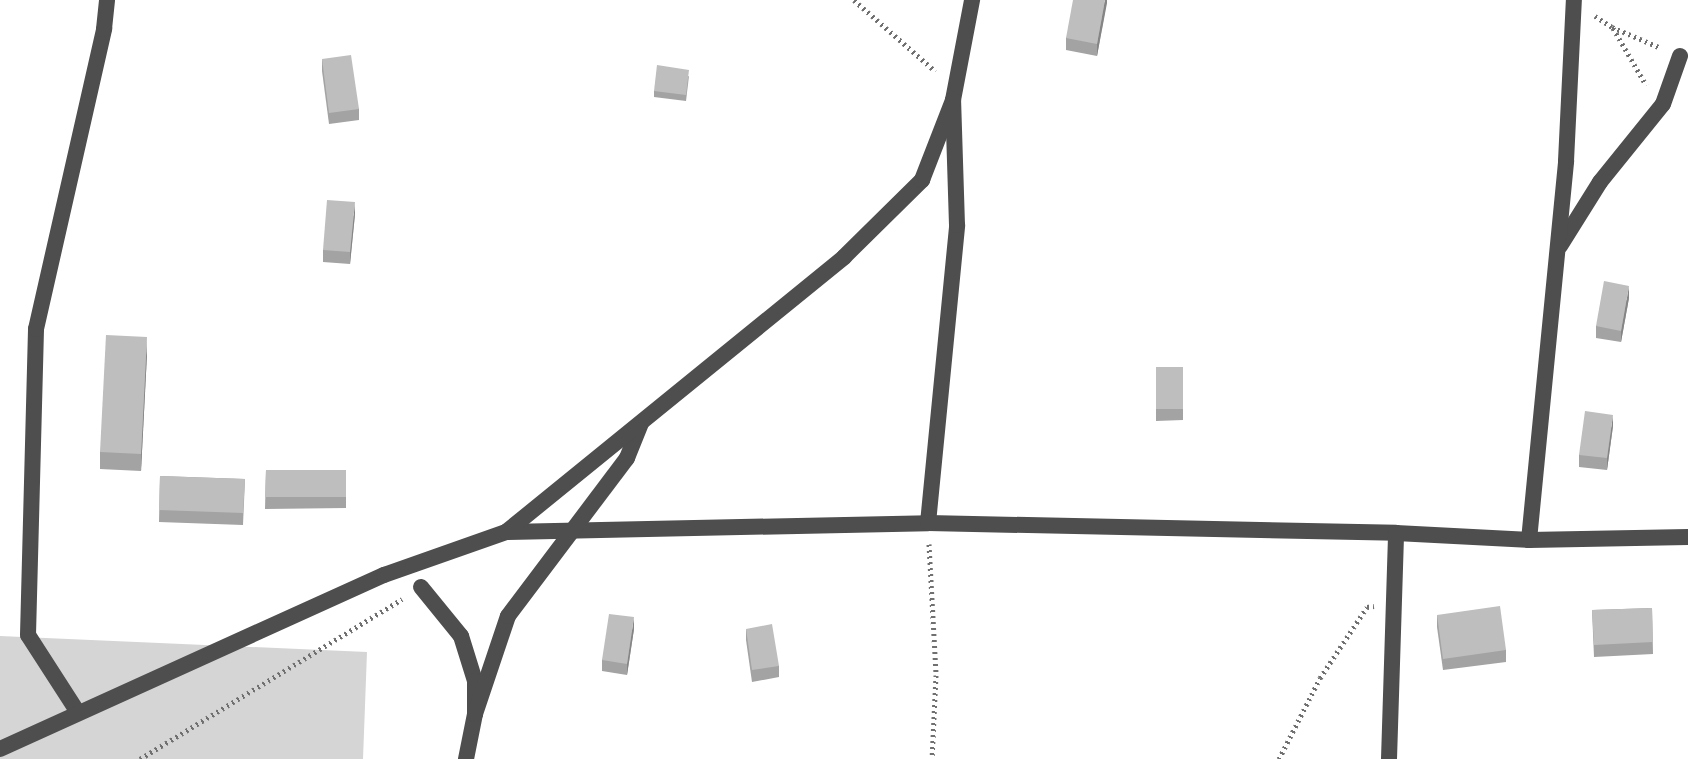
<!DOCTYPE html>
<style>
body{margin:0}
#map{position:relative;width:1688px;height:759px;overflow:hidden;background:#fff;font-family:Signika,sans-serif}
div>[style]{position:absolute}
[style*='--x']{left:calc(var(--x)*1px);top:calc(var(--y)*1px);width:calc(var(--w)*1px);rotate:calc(var(--a)*1deg)}
.green>*{inset:0;background:#d5d5d5}
.path>*{height:5px;margin-top:-2.5px;transform-origin:0;background:repeating-linear-gradient(90deg,#707070 0 2px,transparent 0 6px)}
.street>*{height:16px;margin:-8px;padding:0 8px;transform-origin:8px;border-radius:8px;background:#4e4e4e}
.wall>*{inset:0;background:#a3a3a3}
.shaded-wall>*{inset:0;background:#858585}
.building>*{inset:0;background:#bebebe}
span{translate:-50% -50%;white-space:nowrap;text-align:center;line-height:1.15;-webkit-text-stroke:6px #fff;paint-order:stroke}
</style>
<div id="map">
<div class="green">
<div style="clip-path:polygon(0 636px,367px 652px,363px 759px,0 759px)"></div>
</div>
<div class="path">
<div style="--x:854;--y:0;--w:108;--a:41.2"></div>
<div style="--x:1595;--y:16;--w:20;--a:33"></div>
<div style="--x:1612;--y:27;--w:53;--a:23.2"></div>
<div style="--x:1613;--y:28;--w:66;--a:59.9"></div>
<div style="--x:929;--y:544;--w:131;--a:86.9"></div>
<div style="--x:936;--y:675;--w:84;--a:92.7"></div>
<div style="--x:140;--y:759;--w:307;--a:-31.4"></div>
<div style="--x:1279;--y:759;--w:91;--a:-63.2"></div>
<div style="--x:1320;--y:678;--w:85;--a:-56.5"></div>
<div style="--x:1367;--y:607;--w:7;--a:-8"></div>
</div>
<div class="street">
<div style="--x:1560;--y:246;--w:75;--a:-58"></div>
<div style="--x:1600;--y:182;--w:100;--a:-51.1"></div>
<div style="--x:1663;--y:104;--w:51;--a:-70.5"></div>
<div style="--x:928;--y:523;--w:299;--a:-84.4"></div>
<div style="--x:957;--y:225;--w:125;--a:-91.8"></div>
<div style="--x:953;--y:100;--w:102;--a:-79.2"></div>
<div style="--x:506;--y:532;--w:422;--a:-1.2"></div>
<div style="--x:928;--y:523;--w:468;--a:1.2"></div>
<div style="--x:1396;--y:533;--w:133;--a:3"></div>
<div style="--x:1529;--y:540;--w:159;--a:-1.1"></div>
<div style="--x:1529;--y:540;--w:381;--a:-84.4"></div>
<div style="--x:1566;--y:161;--w:161;--a:-87.2"></div>
<div style="--x:421;--y:587;--w:63;--a:50.8"></div>
<div style="--x:461;--y:636;--w:47;--a:72.7"></div>
<div style="--x:475;--y:681;--w:33;--a:90"></div>
<div style="--x:475;--y:714;--w:46;--a:101.3"></div>
<div style="--x:77;--y:711;--w:90;--a:-122.8"></div>
<div style="--x:28;--y:635;--w:306;--a:-88.5"></div>
<div style="--x:36;--y:329;--w:308;--a:-77.2"></div>
<div style="--x:104;--y:29;--w:29;--a:-84"></div>
<div style="--x:475;--y:714;--w:103;--a:-71.4"></div>
<div style="--x:508;--y:616;--w:198;--a:-53"></div>
<div style="--x:627;--y:458;--w:38;--a:-68"></div>
<div style="--x:0;--y:749;--w:422;--a:-24.4"></div>
<div style="--x:384;--y:575;--w:129;--a:-19.4"></div>
<div style="--x:506;--y:532;--w:436;--a:-39.1"></div>
<div style="--x:844;--y:257;--w:110;--a:-44.6"></div>
<div style="--x:922;--y:180;--w:86;--a:-68.8"></div>
<div style="--x:1389;--y:759;--w:226;--a:-88.2"></div>
</div>
<div class="wall">
<div style="clip-path:polygon(1107px 0,1097px 56px,1066px 50px,1066px 38px)"></div>
<div style="clip-path:polygon(322px 59px,359px 109px,359px 120px,329px 124px,322px 71px)"></div>
<div style="clip-path:polygon(689px 76px,686px 101px,654px 97px,654px 91px)"></div>
<div style="clip-path:polygon(355px 214px,350px 264px,323px 262px,323px 250px)"></div>
<div style="clip-path:polygon(1629px 298px,1621px 342px,1596px 338px,1596px 326px)"></div>
<div style="clip-path:polygon(147px 354px,141px 471px,100px 469px,100px 452px)"></div>
<div style="clip-path:polygon(1156px 367px,1183px 367px,1183px 420px,1156px 421px)"></div>
<div style="clip-path:polygon(1613px 426px,1607px 470px,1579px 467px,1579px 455px)"></div>
<div style="clip-path:polygon(266px 470px,346px 470px,346px 508px,265px 509px)"></div>
<div style="clip-path:polygon(160px 476px,245px 479px,243px 525px,159px 522px)"></div>
<div style="clip-path:polygon(1652px 608px,1653px 654px,1594px 657px,1592px 610px)"></div>
<div style="clip-path:polygon(1437px 615px,1506px 650px,1506px 662px,1443px 670px,1437px 627px)"></div>
<div style="clip-path:polygon(634px 629px,627px 675px,602px 671px,602px 660px)"></div>
<div style="clip-path:polygon(746px 629px,779px 666px,779px 677px,752px 682px,746px 640px)"></div>
</div>
<div class="shaded-wall">
<div style="clip-path:polygon(1105px 0,1107px 0,1107px 3px,1097px 56px,1097px 44px)"></div>
<div style="clip-path:polygon(355px 202px,355px 214px,350px 264px,350px 252px)"></div>
<div style="clip-path:polygon(1629px 286px,1629px 298px,1621px 342px,1621px 331px)"></div>
<div style="clip-path:polygon(147px 337px,147px 354px,141px 471px,141px 454px)"></div>
<div style="clip-path:polygon(1613px 415px,1613px 426px,1607px 470px,1607px 458px)"></div>
<div style="clip-path:polygon(634px 617px,634px 629px,627px 675px,627px 664px)"></div>
</div>
<div class="building">
<div style="clip-path:polygon(1073px 0,1105px 0,1097px 44px,1066px 38px)"></div>
<div style="clip-path:polygon(351px 55px,359px 109px,329px 113px,322px 59px)"></div>
<div style="clip-path:polygon(657px 65px,689px 70px,686px 95px,654px 91px)"></div>
<div style="clip-path:polygon(327px 200px,355px 202px,350px 252px,323px 250px)"></div>
<div style="clip-path:polygon(1604px 281px,1629px 286px,1621px 331px,1596px 326px)"></div>
<div style="clip-path:polygon(106px 335px,147px 337px,141px 454px,100px 452px)"></div>
<div style="clip-path:polygon(1156px 367px,1183px 367px,1183px 409px,1156px 409px)"></div>
<div style="clip-path:polygon(1585px 411px,1613px 415px,1607px 458px,1579px 455px)"></div>
<div style="clip-path:polygon(266px 470px,346px 470px,346px 497px,265px 497px)"></div>
<div style="clip-path:polygon(160px 476px,245px 479px,243px 513px,159px 510px)"></div>
<div style="clip-path:polygon(1500px 606px,1506px 650px,1443px 659px,1437px 615px)"></div>
<div style="clip-path:polygon(1652px 608px,1653px 642px,1594px 645px,1592px 610px)"></div>
<div style="clip-path:polygon(609px 614px,634px 617px,627px 664px,602px 660px)"></div>
<div style="clip-path:polygon(772px 624px,779px 666px,752px 670px,746px 629px)"></div>
</div>
</div>
